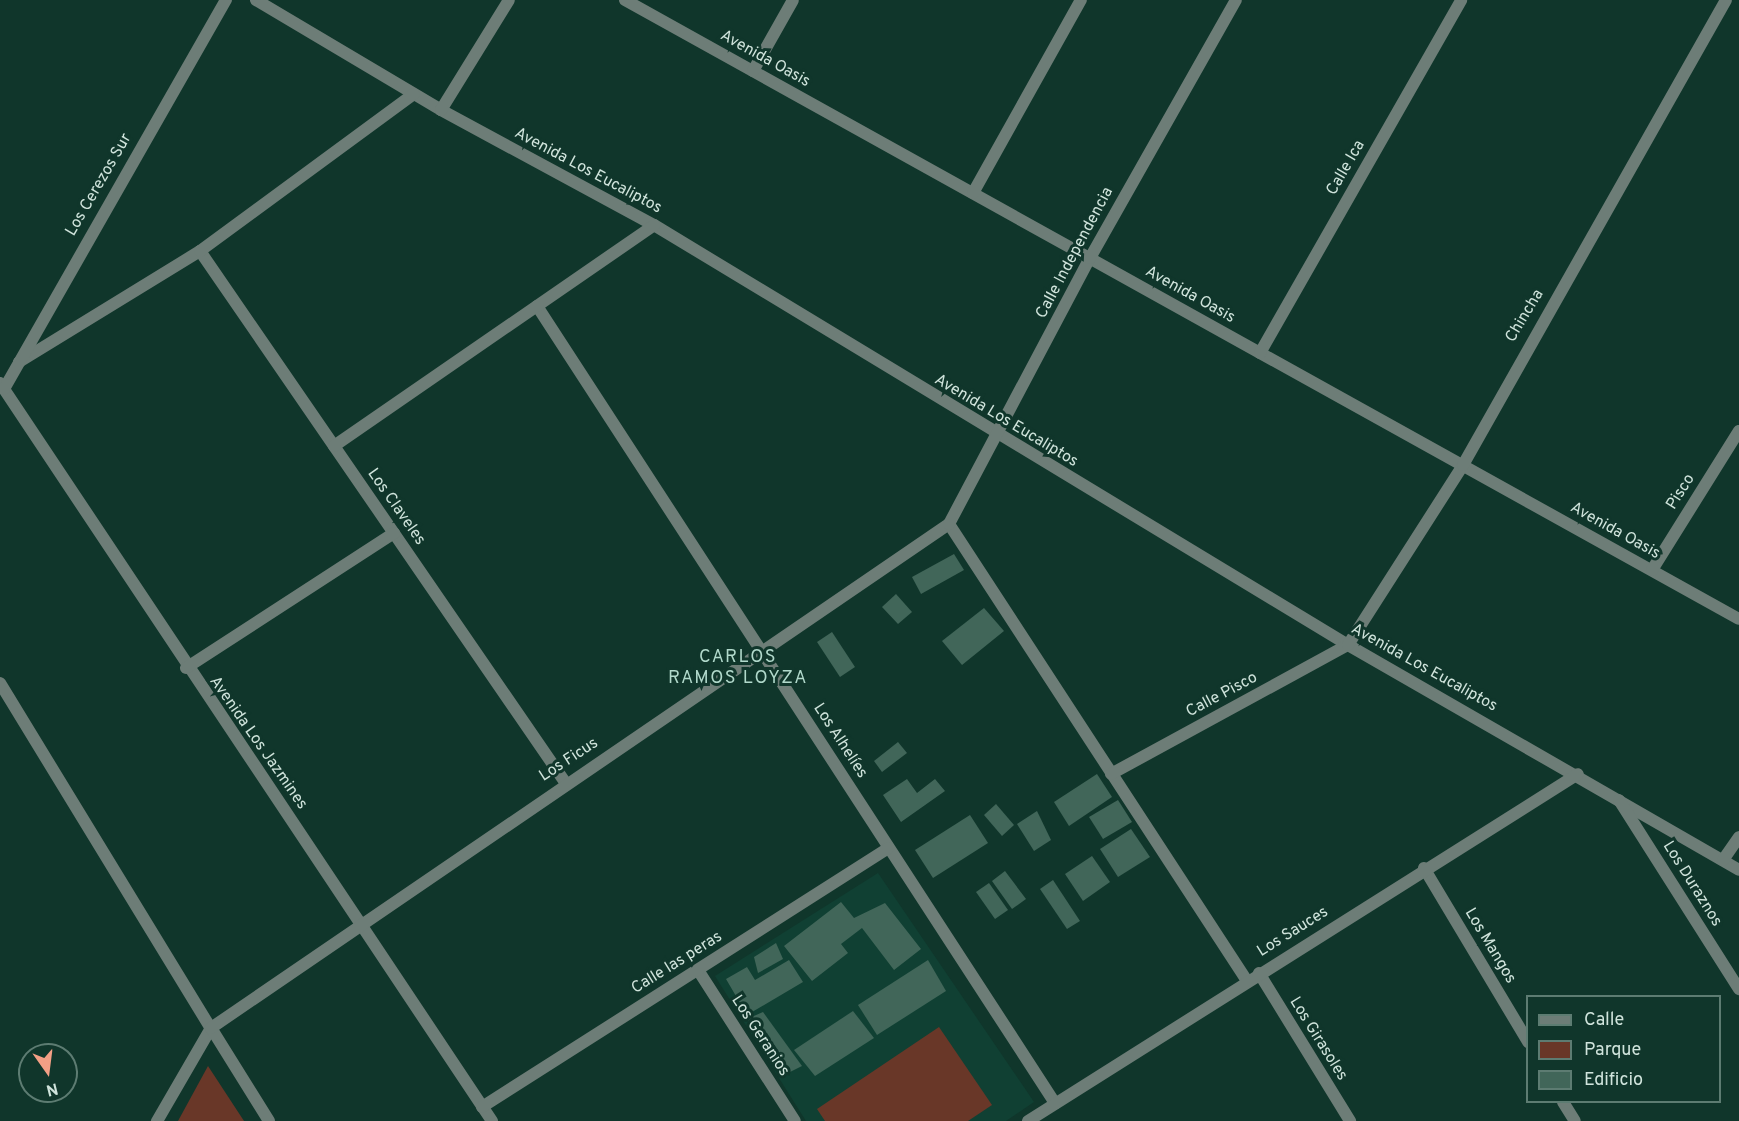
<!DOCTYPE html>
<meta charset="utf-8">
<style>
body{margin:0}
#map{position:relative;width:1739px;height:1121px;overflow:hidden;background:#10362b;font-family:Overpass,sans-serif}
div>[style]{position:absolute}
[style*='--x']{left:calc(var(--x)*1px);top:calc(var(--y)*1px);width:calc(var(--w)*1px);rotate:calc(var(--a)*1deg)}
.built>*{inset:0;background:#104033}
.green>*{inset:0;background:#693728}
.building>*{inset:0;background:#416659}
.minor>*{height:12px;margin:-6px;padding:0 6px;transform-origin:6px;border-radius:6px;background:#6d7d77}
span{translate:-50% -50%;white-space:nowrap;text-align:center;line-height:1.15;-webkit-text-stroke:6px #10362b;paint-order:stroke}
.street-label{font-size:16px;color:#d0e4dc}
.neighbourhood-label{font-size:18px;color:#b1d9cb;letter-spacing:1.5px}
.legend{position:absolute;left:1526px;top:995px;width:195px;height:108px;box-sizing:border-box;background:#10362b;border:2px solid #5d7c72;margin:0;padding:8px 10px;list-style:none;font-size:18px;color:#d0e4dc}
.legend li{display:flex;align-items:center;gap:12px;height:30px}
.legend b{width:30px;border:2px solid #5d7c72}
.north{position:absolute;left:18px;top:1043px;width:60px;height:60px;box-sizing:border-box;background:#10362b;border:2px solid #5d7c72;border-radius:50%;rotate:166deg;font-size:16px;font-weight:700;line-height:24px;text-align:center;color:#d0e4dc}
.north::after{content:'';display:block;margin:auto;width:21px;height:27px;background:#f39f85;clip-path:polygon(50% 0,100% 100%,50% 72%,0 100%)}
</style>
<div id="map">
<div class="built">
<div style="clip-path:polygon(878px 873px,1034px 1102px,1006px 1121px,806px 1121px,715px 976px)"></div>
</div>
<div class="green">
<div style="clip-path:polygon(939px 1027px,992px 1105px,968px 1121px,825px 1121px,817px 1109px)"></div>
<div style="clip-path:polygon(208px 1066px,244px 1121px,178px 1121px)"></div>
</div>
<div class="building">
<div style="clip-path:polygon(954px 554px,964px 570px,921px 594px,912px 577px)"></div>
<div style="clip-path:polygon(896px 594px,912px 612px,898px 624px,882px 607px)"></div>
<div style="clip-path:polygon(984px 608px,1004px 631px,962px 665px,942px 641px)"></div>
<div style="clip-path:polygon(832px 632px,855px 667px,840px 677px,817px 642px)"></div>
<div style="clip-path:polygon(898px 742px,907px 753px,882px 772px,874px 761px)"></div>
<div style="clip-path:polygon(1097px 774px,1112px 797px,1069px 826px,1054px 802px)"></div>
<div style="clip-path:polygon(907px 779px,917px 793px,935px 779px,945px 791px,901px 822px,883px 795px)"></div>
<div style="clip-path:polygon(1118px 800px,1132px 822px,1103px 839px,1089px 817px)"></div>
<div style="clip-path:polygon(996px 804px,1014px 825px,1002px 836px,984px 815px)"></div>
<div style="clip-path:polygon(1037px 811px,1051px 840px,1034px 851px,1017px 824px)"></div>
<div style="clip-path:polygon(970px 815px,988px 843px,933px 878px,915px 850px)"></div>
<div style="clip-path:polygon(1131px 829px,1150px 857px,1118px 877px,1100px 849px)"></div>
<div style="clip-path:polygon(1092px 856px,1110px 882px,1083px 901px,1065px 874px)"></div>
<div style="clip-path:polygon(1005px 871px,1026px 899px,1012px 909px,992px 881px)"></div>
<div style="clip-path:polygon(1053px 880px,1080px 921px,1067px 929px,1040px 889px)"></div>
<div style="clip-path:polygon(989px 883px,1008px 910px,995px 919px,976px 892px)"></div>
<div style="clip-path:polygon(841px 902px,854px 918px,885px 903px,921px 949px,894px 970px,862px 928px,841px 944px,848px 953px,812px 981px,784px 946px)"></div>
<div style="clip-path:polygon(776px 943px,783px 959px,758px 973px,754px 957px)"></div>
<div style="clip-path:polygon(789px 960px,803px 982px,747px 1015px,726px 979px,747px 967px,755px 980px)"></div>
<div style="clip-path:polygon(928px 960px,946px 991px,877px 1035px,858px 1005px)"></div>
<div style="clip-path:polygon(853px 1011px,874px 1038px,815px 1076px,794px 1050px)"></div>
<div style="clip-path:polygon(763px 1012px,802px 1066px,786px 1074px,747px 1019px)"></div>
</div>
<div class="minor">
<div style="--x:256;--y:0;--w:215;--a:30.7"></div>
<div style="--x:441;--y:110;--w:242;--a:28.4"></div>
<div style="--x:654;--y:225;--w:811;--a:31.18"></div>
<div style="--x:1348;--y:645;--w:451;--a:29.9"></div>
<div style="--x:625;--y:0;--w:1274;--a:29.06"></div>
<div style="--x:753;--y:71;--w:81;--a:-60.6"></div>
<div style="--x:441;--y:110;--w:129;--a:-58.3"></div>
<div style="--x:973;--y:193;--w:221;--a:-60.8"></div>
<div style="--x:200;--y:251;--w:644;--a:55.5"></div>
<div style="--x:537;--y:306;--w:951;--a:56.98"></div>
<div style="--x:1260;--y:353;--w:406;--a:-60.3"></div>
<div style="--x:19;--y:362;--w:212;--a:-31.5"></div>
<div style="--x:200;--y:251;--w:265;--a:-36.3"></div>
<div style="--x:0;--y:383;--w:887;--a:56.31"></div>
<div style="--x:4;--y:389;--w:448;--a:-60.3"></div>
<div style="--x:334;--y:446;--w:389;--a:-34.6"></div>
<div style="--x:949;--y:524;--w:546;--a:56.89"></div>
<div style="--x:1652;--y:570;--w:164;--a:-58"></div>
<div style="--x:186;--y:668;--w:248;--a:-33"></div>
<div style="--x:0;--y:683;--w:404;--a:58.6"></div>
<div style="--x:211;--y:1028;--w:108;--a:120.1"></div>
<div style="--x:1111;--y:774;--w:270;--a:-28.6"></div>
<div style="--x:1348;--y:645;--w:214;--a:-57.4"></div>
<div style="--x:1463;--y:465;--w:534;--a:-60.51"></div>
<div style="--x:1619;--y:800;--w:224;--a:57.6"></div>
<div style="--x:1723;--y:860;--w:28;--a:-55"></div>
<div style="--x:1424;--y:868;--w:203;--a:59.1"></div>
<div style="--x:698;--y:970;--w:179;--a:57.3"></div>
<div style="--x:1259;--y:973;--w:174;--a:58.4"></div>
<div style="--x:1563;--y:1102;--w:22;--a:58"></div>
<div style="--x:482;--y:1107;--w:482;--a:-32.5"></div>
<div style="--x:269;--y:1121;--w:110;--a:-121.9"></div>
<div style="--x:211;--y:1028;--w:894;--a:-34.33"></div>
<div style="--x:949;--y:524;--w:301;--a:-62.1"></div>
<div style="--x:1090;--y:258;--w:296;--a:-60.5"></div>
<div style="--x:1028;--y:1121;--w:650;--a:-32.25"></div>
</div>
<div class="street-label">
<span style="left:765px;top:59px;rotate:29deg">Avenida Oasis</span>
<span style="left:1346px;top:168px;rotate:-60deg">Calle Ica</span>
<span style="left:588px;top:171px;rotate:28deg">Avenida Los Eucaliptos</span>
<span style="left:99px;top:185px;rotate:-60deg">Los Cerezos Sur</span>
<span style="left:1075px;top:253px;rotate:-62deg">Calle Independencia</span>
<span style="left:1190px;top:295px;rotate:29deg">Avenida Oasis</span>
<span style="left:1525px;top:316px;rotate:-59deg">Chincha</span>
<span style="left:1006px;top:421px;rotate:31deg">Avenida Los Eucaliptos</span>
<span style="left:1681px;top:492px;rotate:-58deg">Pisco</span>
<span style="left:396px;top:507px;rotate:55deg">Los Claveles</span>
<span style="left:1615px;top:531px;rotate:29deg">Avenida Oasis</span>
<span style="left:1424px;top:668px;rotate:29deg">Avenida Los Eucaliptos</span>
<span style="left:1222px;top:695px;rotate:-28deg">Calle Pisco</span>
<span style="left:840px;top:741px;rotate:57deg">Los Alhelíes</span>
<span style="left:258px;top:743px;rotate:55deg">Avenida Los Jazmines</span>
<span style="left:569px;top:760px;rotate:-33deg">Los Ficus</span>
<span style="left:1692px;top:884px;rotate:58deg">Los Duraznos</span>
<span style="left:1293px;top:932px;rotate:-32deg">Los Sauces</span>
<span style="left:1490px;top:946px;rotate:59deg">Los Mangos</span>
<span style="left:677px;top:963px;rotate:-32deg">Calle las peras</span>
<span style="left:760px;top:1036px;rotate:57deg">Los Geranios</span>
<span style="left:1318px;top:1039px;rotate:58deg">Los Girasoles</span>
</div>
<div class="neighbourhood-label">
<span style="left:738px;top:669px">CARLOS<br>RAMOS LOYZA</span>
</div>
<ul class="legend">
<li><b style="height:8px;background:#6d7d77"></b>Calle</li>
<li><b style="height:16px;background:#693728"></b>Parque</li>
<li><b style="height:16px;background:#416659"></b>Edificio</li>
</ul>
<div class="north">N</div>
</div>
